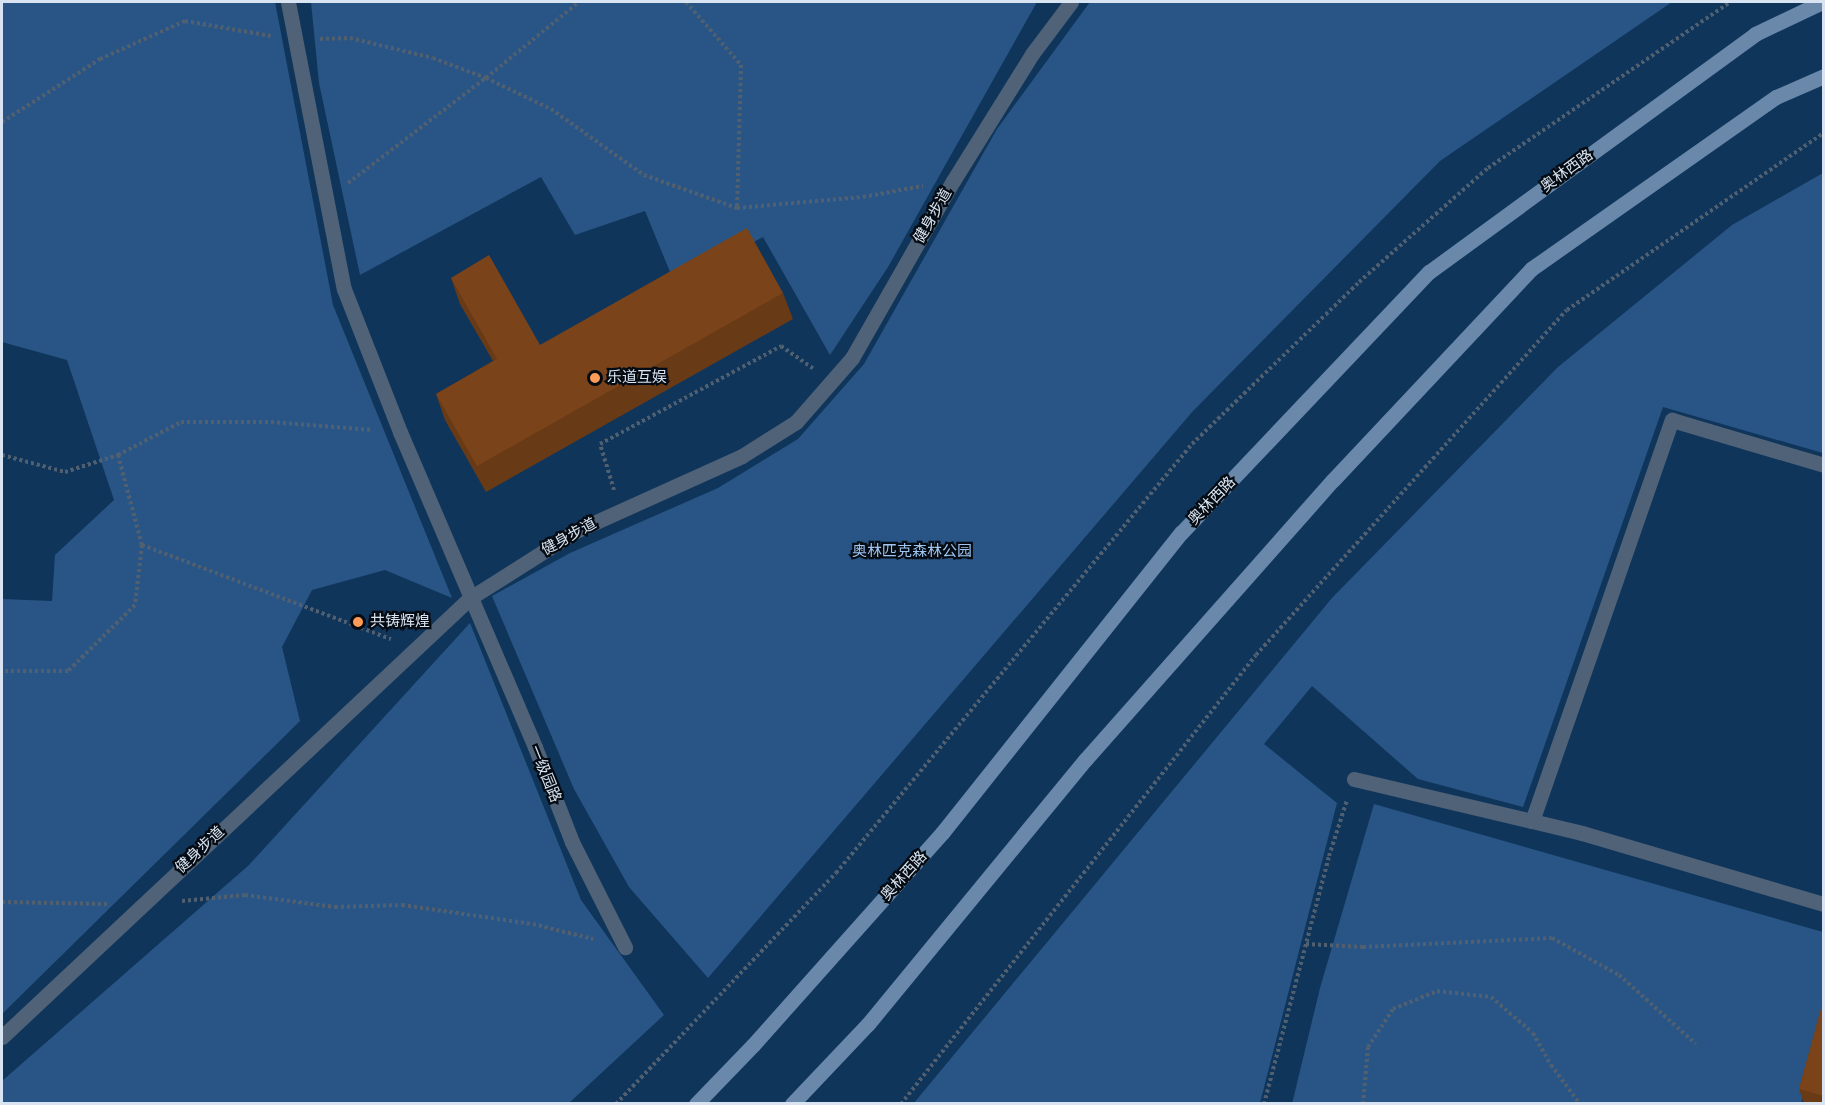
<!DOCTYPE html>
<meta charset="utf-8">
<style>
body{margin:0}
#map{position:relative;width:1825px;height:1105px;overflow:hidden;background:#102235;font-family:Raleway,"Noto Sans SC",sans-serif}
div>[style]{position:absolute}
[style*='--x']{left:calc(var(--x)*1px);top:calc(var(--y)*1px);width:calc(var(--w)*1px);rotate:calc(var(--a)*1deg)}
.green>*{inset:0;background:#10355b}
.forest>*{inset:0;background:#285585}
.path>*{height:4px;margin-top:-2px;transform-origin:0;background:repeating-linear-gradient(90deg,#506071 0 3px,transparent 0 6px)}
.lane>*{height:15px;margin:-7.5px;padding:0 7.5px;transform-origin:7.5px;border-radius:7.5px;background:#4f6278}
.street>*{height:15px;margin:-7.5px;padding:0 7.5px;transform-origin:7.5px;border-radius:7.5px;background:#4f6278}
.secondary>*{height:15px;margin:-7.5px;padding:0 7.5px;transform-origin:7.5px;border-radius:7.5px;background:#6988aa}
.wall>*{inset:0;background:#693a16}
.building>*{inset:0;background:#7a4319}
.dots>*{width:16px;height:16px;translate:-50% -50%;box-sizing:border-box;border:3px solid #050b13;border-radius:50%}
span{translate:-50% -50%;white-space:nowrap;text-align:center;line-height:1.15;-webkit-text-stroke:4.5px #050b13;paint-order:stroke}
.street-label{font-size:15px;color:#d8e4f1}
.poi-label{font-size:15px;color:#d8e4f1}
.left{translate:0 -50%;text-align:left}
.park-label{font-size:15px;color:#9fc5f0}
.frame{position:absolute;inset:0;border:3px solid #d8e4f1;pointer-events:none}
</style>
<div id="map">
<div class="green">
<div style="clip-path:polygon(2px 2px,1823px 2px,1823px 1103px,2px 1103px)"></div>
</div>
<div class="forest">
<div style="clip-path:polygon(2px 2px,275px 2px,333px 305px,452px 598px,385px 570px,312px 590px,282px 647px,300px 721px,2px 1014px,2px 599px,52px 601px,55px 555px,114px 500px,67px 360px,2px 342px)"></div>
<div style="clip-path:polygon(311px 2px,1037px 2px,888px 267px,830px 355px,763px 237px,675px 284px,645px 211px,575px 235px,541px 177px,360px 275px,319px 83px)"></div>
<div style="clip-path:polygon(1090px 2px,1672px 2px,1440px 161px,1193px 411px,708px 978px,629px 887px,574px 789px,492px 596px,570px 553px,718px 488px,798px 439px,864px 364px,997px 129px)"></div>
<div style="clip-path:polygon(1823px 173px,1823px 453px,1663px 407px,1523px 807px,1418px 779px,1312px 686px,1264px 744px,1337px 803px,1260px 1103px,914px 1103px,1332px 598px,1558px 367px,1732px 225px)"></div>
<div style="clip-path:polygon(470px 623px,581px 900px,664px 1015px,569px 1103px,2px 1103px,2px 1081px,249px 865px)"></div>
<div style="clip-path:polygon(1374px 804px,1823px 932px,1823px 1026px,1801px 1103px,1292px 1104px,1320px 988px)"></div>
</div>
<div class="path">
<div style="--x:686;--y:2;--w:84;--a:48.9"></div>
<div style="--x:741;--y:65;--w:143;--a:91.6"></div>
<div style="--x:320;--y:39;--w:30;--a:-2"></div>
<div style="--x:350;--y:38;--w:85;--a:13.5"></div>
<div style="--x:433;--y:58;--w:57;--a:20.7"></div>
<div style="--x:486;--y:78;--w:72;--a:25.5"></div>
<div style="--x:551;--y:109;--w:114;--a:35.4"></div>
<div style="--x:644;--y:175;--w:99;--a:19.5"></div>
<div style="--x:737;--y:208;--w:126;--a:-5"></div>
<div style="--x:863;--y:197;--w:61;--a:-10.4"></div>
<div style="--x:2;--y:122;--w:117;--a:-32.7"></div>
<div style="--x:100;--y:59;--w:93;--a:-24.1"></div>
<div style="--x:185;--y:21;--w:87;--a:9.9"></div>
<div style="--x:348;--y:183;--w:173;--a:-37.3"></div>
<div style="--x:486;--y:78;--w:120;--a:-39.3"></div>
<div style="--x:2;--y:455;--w:65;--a:15.1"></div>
<div style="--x:65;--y:472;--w:56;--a:-17.8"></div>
<div style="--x:118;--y:455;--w:93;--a:75.1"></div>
<div style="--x:142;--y:545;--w:60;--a:96.7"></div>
<div style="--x:135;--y:605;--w:94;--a:135.4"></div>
<div style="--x:68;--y:671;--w:66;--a:180"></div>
<div style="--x:118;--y:455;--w:71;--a:-27.6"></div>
<div style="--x:181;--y:422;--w:90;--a:0"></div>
<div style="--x:271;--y:422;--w:102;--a:4.5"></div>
<div style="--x:614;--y:490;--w:48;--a:-106.9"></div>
<div style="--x:600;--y:444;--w:206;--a:-28.4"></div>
<div style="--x:781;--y:346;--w:39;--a:35"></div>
<div style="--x:142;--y:545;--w:266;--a:20.7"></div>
<div style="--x:182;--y:901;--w:63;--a:-5.4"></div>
<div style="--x:245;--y:895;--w:91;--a:7.6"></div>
<div style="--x:335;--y:907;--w:67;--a:-1.7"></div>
<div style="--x:402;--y:905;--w:132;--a:8.3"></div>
<div style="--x:533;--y:924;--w:62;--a:14"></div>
<div style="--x:2;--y:902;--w:107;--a:1.1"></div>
<div style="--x:1306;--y:944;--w:57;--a:3"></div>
<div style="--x:1363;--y:947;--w:189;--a:-2.7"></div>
<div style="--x:1552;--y:938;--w:77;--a:28.9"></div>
<div style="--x:1619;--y:975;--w:103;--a:41.9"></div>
<div style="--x:616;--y:1104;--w:319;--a:-46.4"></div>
<div style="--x:836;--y:873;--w:557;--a:-50.31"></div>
<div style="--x:1192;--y:444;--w:233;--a:-44.1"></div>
<div style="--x:1359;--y:282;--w:172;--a:-41.5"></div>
<div style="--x:1488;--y:168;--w:293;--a:-34.4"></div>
<div style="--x:901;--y:1104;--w:572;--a:-51.67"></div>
<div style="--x:1256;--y:655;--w:464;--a:-48"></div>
<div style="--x:1567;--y:310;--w:312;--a:-34.6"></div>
<div style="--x:1264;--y:1104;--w:256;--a:-75.3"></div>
<div style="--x:1329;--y:856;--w:59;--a:-72.2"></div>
<div style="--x:1363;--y:1104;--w:57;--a:-85"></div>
<div style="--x:1368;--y:1047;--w:45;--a:-56.7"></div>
<div style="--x:1393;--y:1009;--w:48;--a:-22.2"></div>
<div style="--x:1437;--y:991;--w:54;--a:6.3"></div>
<div style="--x:1491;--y:997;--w:55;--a:40.6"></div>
<div style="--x:1533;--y:1033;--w:37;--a:61"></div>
<div style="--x:1551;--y:1065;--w:49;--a:53.4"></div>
</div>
<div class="lane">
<div style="--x:1354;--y:779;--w:183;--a:13.3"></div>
<div style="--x:1532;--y:821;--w:425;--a:-70.8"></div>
<div style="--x:1672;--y:420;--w:159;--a:16.5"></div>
<div style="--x:1532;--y:821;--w:51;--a:13.5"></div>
<div style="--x:1582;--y:833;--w:252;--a:16.4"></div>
</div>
<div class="street">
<div style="--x:288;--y:2;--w:292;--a:79"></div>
<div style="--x:344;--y:289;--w:154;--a:68.6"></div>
<div style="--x:400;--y:432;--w:343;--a:66.8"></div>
<div style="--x:535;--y:747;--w:102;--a:68.7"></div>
<div style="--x:572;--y:842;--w:118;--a:63.2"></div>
<div style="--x:2;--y:1037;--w:642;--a:-43.17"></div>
<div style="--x:470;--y:598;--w:125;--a:-32.3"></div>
<div style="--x:576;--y:531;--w:182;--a:-24.3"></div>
<div style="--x:742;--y:456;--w:64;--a:-32.2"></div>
<div style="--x:796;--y:422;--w:85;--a:-48.8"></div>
<div style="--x:852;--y:358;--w:204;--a:-60.3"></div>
<div style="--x:953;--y:181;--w:150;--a:-58.1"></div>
<div style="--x:1032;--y:54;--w:65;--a:-53.1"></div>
</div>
<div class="secondary">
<div style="--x:696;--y:1104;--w:82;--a:-46"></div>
<div style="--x:753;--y:1045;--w:284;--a:-48.3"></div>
<div style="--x:942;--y:833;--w:384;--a:-51.5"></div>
<div style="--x:1181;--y:533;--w:360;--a:-46.5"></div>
<div style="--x:1429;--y:272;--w:404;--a:-36.1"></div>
<div style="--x:1755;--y:34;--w:74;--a:-25.5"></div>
<div style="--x:792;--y:1104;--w:110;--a:-46.5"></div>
<div style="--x:868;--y:1024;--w:342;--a:-50.6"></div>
<div style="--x:1085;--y:760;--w:374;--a:-48.5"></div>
<div style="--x:1333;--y:480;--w:289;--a:-46.8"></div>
<div style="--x:1531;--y:269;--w:299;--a:-35.1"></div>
<div style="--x:1776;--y:97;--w:52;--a:-23.6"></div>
</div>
<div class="wall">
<div style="clip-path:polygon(451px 278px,540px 345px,783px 293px,793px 319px,486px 492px,445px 420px,436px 394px,493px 361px,460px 304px)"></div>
<div style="clip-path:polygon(1824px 998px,1824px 1104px,1804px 1104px,1799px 1089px)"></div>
</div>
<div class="building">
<div style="clip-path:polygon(747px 228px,783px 293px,477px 466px,436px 394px,497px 359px,451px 278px,489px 255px,540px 345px)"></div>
<div style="clip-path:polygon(1824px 998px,1824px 1096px,1799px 1089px)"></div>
</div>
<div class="dots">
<div style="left:595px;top:378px;background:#fe9c57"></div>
<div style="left:358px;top:622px;background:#fe9c57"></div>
</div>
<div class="street-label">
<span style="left:1567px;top:171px;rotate:-36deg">奥林西路</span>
<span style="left:933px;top:216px;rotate:-60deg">健身步道</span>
<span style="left:1212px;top:501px;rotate:-46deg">奥林西路</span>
<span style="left:569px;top:537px;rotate:-29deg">健身步道</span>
<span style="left:545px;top:774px;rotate:68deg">一级园路</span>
<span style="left:200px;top:850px;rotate:-43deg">健身步道</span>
<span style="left:904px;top:876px;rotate:-48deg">奥林西路</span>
</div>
<div class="poi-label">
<span class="left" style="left:607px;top:378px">乐道互娱</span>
<span class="left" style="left:370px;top:622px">共铸辉煌</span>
</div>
<div class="park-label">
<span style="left:912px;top:552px">奥林匹克森林公园</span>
</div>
<div class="frame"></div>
</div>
